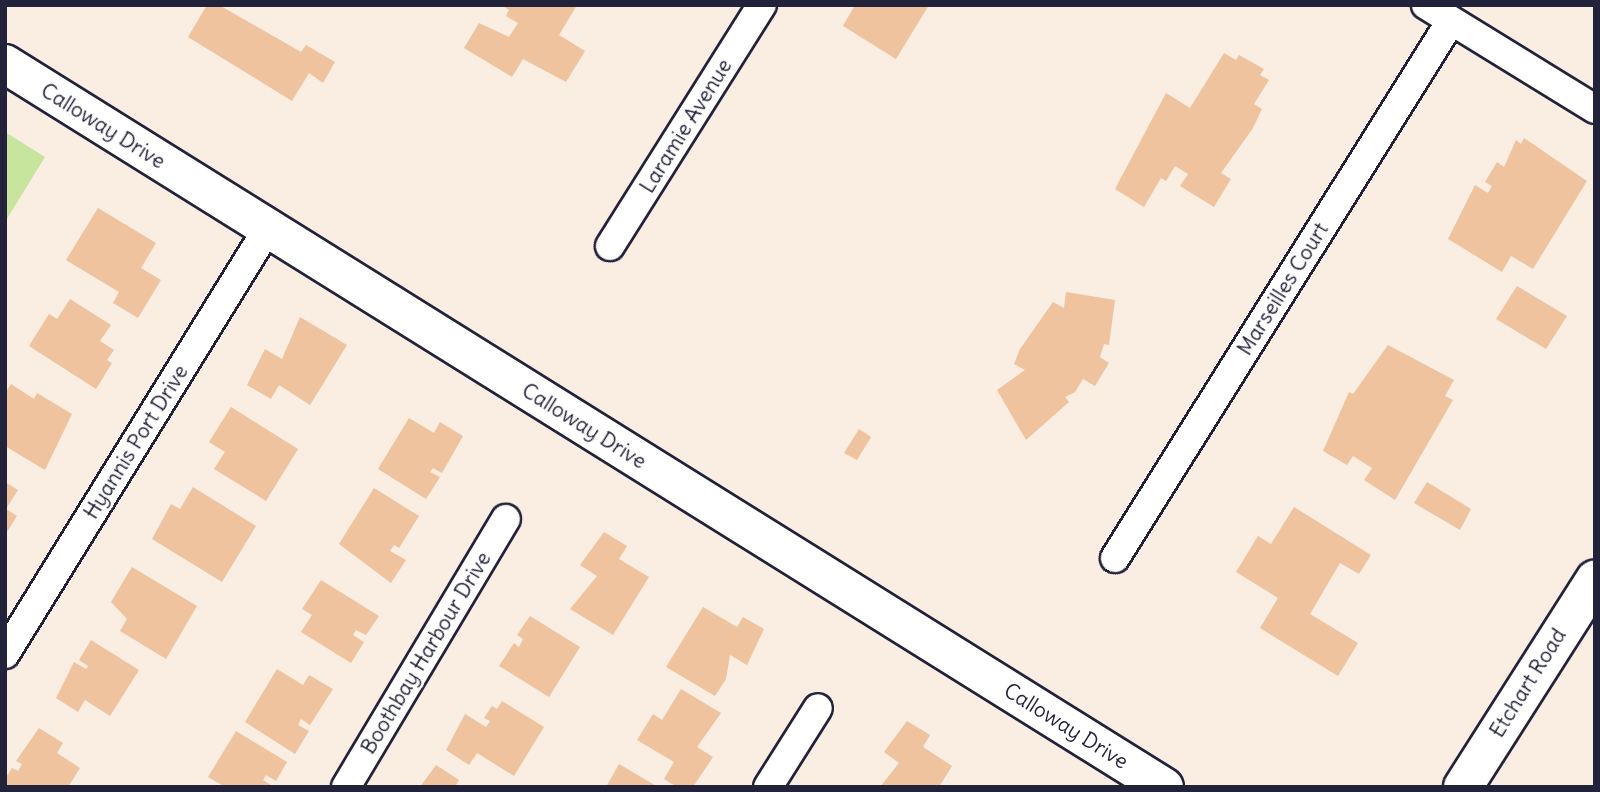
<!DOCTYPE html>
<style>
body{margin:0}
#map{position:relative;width:1600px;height:792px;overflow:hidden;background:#faede2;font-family:Delius,sans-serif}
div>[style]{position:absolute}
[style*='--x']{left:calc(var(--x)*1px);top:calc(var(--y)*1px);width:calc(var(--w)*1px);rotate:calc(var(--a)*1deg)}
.green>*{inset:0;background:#c8e59d}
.building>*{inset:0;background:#eec39e}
.roads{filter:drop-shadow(2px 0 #22223b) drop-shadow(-2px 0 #22223b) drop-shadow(0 2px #22223b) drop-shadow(0 -2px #22223b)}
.street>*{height:28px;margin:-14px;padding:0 14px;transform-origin:14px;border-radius:14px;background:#fff}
.secondary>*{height:38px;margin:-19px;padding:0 19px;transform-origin:19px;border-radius:19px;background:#fff}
span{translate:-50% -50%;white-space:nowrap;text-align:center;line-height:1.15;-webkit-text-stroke:5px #fff;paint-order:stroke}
.street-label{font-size:21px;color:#22223b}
.frame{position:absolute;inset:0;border:7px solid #22223b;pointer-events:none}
</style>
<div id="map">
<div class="green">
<div style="clip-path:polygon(5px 132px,45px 157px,5px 222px)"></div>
</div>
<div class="building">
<div style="clip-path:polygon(207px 5px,219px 5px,301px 52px,306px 45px,335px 62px,323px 83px,309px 73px,292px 101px,188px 37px)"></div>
<div style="clip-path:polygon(501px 5px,577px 5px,559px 35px,585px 51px,566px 82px,523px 59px,512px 77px,464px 48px,479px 23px,509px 37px,518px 23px,506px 16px,509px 10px)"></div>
<div style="clip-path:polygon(855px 5px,929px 5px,896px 59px,843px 26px)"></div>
<div style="clip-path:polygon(1224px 53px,1236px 60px,1239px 55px,1264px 69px,1260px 75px,1269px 80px,1254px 104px,1262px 109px,1253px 128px,1221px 173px,1231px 179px,1214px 207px,1180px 186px,1188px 174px,1175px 166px,1166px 181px,1161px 178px,1144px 207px,1115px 189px,1166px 93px,1190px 108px)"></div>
<div style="clip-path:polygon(1524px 138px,1587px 181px,1533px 269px,1511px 256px,1502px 272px,1448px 239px,1475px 185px,1488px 193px,1492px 186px,1485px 182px,1497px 162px,1504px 167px,1516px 140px,1521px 144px)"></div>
<div style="clip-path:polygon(98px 208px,156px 243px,141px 268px,161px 280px,138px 318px,113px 303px,119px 292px,66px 260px)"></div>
<div style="clip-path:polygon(1517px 286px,1567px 316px,1546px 349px,1496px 319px)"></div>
<div style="clip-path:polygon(1066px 292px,1115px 300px,1109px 345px,1104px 344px,1100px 357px,1109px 363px,1095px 386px,1083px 379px,1075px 392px,1065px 397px,1069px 402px,1026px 440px,997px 390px,1025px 370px,1014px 364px,1020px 349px,1053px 302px,1064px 308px)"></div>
<div style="clip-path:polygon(70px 299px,111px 325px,100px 341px,114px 350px,107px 360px,112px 363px,96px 389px,29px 346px,49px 314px,57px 319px)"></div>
<div style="clip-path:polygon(300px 317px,347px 345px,310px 405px,279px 385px,271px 399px,247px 385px,265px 349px,282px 359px)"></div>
<div style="clip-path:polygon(1388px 345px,1454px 380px,1445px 396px,1453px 400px,1395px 500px,1364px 480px,1372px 468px,1353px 456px,1347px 465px,1323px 451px,1349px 392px,1353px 394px)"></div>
<div style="clip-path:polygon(11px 384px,34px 399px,37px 393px,72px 414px,45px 470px,5px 446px,5px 393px)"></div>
<div style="clip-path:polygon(231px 407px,298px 449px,266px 501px,214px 469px,225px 452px,209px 442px)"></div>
<div style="clip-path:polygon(409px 418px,434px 433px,440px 422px,463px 436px,442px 473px,433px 468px,430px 472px,440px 477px,426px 499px,378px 469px)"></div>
<div style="clip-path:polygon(859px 429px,871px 437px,857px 460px,844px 453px)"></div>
<div style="clip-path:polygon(5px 482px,18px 490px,6px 509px,17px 516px,5px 535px)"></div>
<div style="clip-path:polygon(1427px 482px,1471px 509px,1460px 530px,1414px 503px)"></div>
<div style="clip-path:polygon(193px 487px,256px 526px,222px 582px,152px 539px,171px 504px,180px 509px)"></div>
<div style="clip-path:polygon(374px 488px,419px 516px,399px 548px,394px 545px,390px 551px,406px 560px,391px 583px,339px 544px)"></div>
<div style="clip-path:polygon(1294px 507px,1371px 555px,1359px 574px,1340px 563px,1310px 614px,1358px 643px,1338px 676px,1260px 628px,1278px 598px,1236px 572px,1258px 536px,1271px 544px)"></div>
<div style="clip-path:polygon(604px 532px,627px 546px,619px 559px,649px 577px,613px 635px,570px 609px,597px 576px,580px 565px)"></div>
<div style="clip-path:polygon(132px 567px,197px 606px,166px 659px,120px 631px,127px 619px,111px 602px)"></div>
<div style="clip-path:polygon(321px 580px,379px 616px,366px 635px,356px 630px,353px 635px,364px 642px,351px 663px,301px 632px,312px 615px,302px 609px)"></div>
<div style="clip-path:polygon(703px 607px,737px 627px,743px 617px,764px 629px,747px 665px,730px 655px,726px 679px,715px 696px,666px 667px)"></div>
<div style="clip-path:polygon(530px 616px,580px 647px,549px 697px,499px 666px,514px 643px,519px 647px,523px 639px,517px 635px)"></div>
<div style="clip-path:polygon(91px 640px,139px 670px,110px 716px,85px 700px,78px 712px,56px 698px,74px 662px,86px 669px,88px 666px,79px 660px)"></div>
<div style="clip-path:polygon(277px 669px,303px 685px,309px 675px,333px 689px,310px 725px,301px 719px,298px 725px,309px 731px,295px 754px,245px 722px)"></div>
<div style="clip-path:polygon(681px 689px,721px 713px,697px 747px,713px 757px,693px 787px,677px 787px,664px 779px,674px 762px,637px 740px,653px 714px,662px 720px)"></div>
<div style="clip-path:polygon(502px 701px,544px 727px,514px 776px,477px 753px,469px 765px,446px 750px,465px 714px,486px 727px,490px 721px,484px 718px,492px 706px,497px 709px)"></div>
<div style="clip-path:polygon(907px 721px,930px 735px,923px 747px,952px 766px,939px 787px,880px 787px,899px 763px,884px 752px)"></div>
<div style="clip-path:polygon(39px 728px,63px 743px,57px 753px,80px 768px,68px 787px,5px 787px,5px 779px,12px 768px,18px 771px,22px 764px,16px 761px)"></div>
<div style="clip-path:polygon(236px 731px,287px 762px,276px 781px,266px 775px,263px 780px,274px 787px,225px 787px,208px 777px)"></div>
<div style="clip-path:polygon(619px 764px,658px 787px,606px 787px)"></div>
<div style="clip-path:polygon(436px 765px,459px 780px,455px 787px,420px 787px)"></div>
</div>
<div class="roads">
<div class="street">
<div style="--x:1426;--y:5;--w:198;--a:31.6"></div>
<div style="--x:610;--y:246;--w:285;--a:-57.8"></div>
<div style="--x:1115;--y:558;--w:633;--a:-57.97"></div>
<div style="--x:5;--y:654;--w:498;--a:-58.3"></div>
<div style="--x:346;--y:787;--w:312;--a:-59.2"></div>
<div style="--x:768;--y:787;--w:93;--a:-57.7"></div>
</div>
<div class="secondary">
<div style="--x:5;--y:64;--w:1366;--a:31.96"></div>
<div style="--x:1463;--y:787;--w:246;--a:-57.5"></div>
</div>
</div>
<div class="street-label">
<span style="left:103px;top:126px;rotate:32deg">Calloway Drive</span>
<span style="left:686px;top:126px;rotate:-58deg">Laramie Avenue</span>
<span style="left:1283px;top:289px;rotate:-58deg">Marseilles Court</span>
<span style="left:584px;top:426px;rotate:32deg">Calloway Drive</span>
<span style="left:136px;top:442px;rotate:-58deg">Hyannis Port Drive</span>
<span style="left:426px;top:653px;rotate:-59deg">Boothbay Harbour Drive</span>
<span style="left:1528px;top:683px;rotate:-58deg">Etchart Road</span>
<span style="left:1066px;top:726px;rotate:32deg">Calloway Drive</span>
</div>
<div class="frame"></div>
</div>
